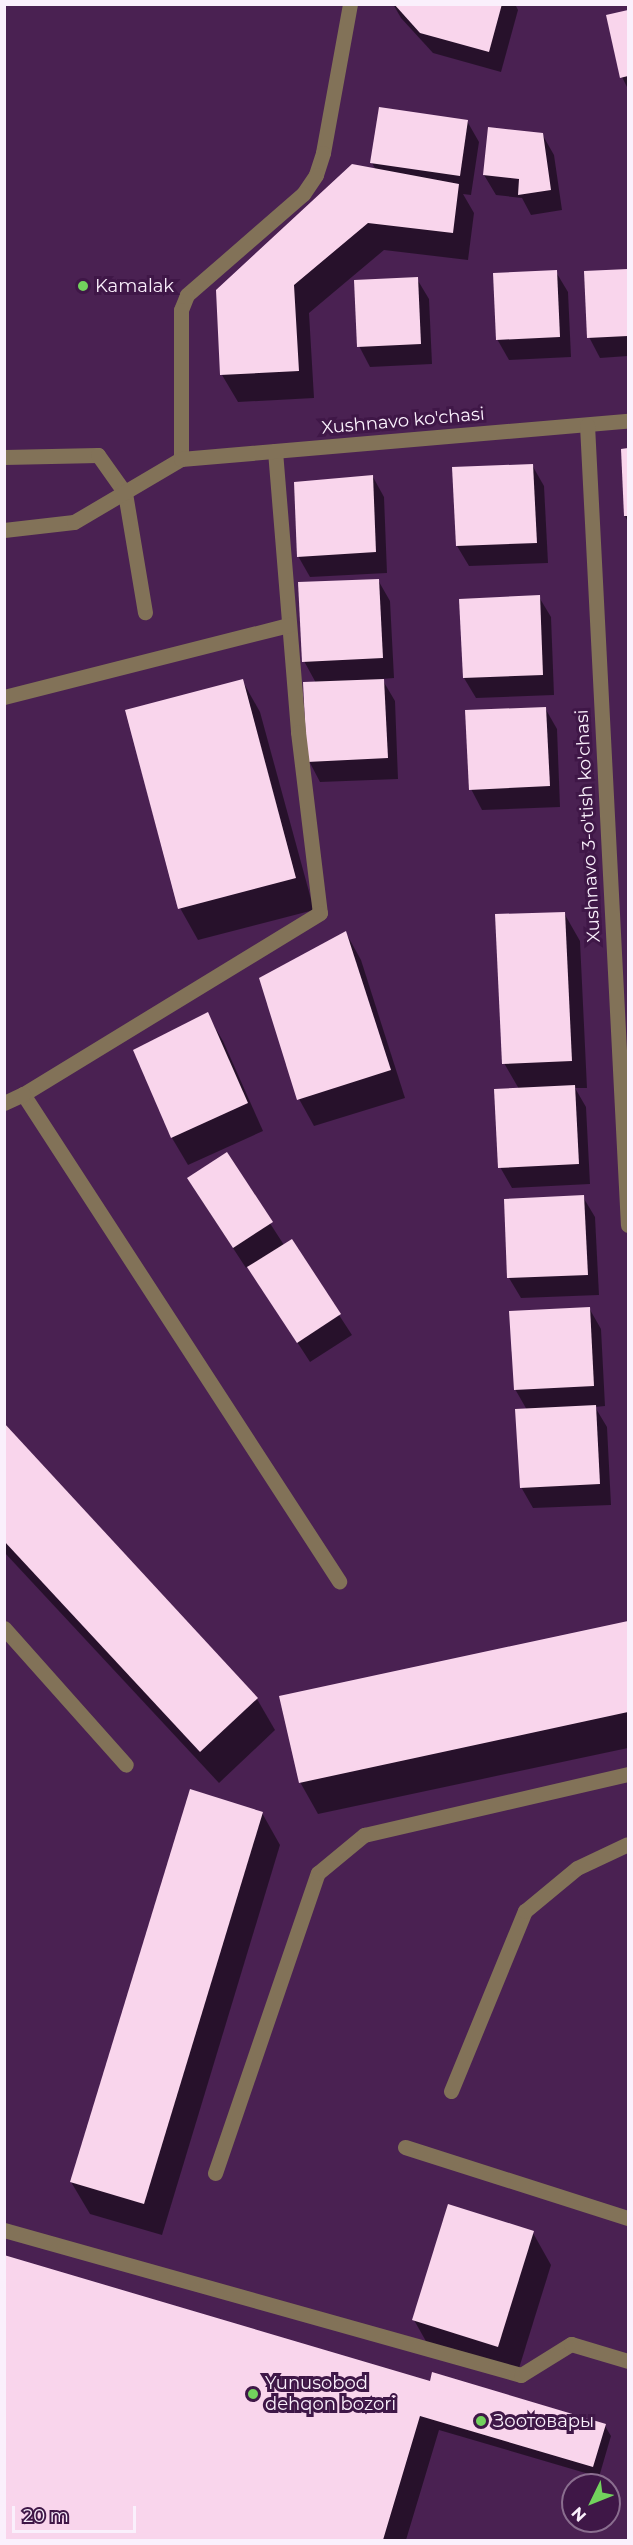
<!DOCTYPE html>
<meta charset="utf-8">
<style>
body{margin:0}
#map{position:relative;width:633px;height:2545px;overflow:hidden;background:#4a2152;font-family:Montserrat,sans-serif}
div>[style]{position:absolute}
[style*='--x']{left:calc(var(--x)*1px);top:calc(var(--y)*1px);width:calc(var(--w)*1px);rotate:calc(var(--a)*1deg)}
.shadow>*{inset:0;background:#0007}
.building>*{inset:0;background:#f9d5ec}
.lane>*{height:15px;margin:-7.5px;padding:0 7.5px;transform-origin:7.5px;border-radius:7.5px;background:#827258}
.street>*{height:15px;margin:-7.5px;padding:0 7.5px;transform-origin:7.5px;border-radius:7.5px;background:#827258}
.dots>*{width:16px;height:16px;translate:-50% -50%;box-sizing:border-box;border:3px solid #3f1747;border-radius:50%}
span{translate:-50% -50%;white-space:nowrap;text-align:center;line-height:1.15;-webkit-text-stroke:6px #3f1747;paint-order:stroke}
.poi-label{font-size:18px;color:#faf0fc}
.left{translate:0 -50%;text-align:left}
.street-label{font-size:18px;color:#faf0fc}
.frame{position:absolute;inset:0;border:6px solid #faf0fc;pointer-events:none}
.north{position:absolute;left:561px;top:2473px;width:60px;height:60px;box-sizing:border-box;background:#3f1747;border:2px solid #8a6e8f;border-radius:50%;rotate:227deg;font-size:16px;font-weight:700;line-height:24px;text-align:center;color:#faf0fc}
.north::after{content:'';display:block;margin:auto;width:21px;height:27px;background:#72d25d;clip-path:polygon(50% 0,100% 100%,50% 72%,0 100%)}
.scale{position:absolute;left:12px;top:2506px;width:124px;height:27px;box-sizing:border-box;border:3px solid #faf0fc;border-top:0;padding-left:8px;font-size:18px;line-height:21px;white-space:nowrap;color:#faf0fc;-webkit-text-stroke:4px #3f1747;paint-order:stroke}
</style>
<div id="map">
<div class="shadow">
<div style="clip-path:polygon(393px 4px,515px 4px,518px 10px,501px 72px,433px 53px,401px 18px)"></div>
<div style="clip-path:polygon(628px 11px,628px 89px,622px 77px,608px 16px)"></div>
<div style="clip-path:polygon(467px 121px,479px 142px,471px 195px,463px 194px,474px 213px,468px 260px,384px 250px,309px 313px,314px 398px,238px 402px,222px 375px,376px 170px,372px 163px)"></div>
<div style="clip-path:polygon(542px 134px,554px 155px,562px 210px,531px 215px,522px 198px,496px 195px,484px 175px)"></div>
<div style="clip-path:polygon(628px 270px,628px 356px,600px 358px,589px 337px,586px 272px)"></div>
<div style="clip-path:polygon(556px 272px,568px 292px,571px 357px,509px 360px,497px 339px)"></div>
<div style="clip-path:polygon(417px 279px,429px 299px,432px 364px,370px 367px,359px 346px)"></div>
<div style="clip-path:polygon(622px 450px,628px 450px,628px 522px,625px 516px)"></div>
<div style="clip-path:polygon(532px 465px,544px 486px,548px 563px,469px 566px,457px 546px,454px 468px)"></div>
<div style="clip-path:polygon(373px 477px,384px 497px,387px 573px,310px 577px,298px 556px)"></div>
<div style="clip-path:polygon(378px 580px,390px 601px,394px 678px,382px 679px,395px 701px,398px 779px,320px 782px,309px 761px,316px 683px,304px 661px)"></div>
<div style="clip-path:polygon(539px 597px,551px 617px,554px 695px,476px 698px,464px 678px)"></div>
<div style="clip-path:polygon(242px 680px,260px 712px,314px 910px,198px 940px,180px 908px)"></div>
<div style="clip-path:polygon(545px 708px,557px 729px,560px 807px,482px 810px,471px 789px)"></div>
<div style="clip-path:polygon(564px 913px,580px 941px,587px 1088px,575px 1088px,586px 1107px,590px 1184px,512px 1188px,500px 1167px,519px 1089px,504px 1063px)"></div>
<div style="clip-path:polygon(346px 933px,361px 960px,405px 1098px,314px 1126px,299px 1099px)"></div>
<div style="clip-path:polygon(207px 1014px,223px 1041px,263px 1131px,188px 1165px,172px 1138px)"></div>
<div style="clip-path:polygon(226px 1155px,284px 1245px,291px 1241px,352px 1335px,310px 1362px,248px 1266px,246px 1268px,201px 1199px)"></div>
<div style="clip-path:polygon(583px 1197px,595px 1217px,599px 1295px,521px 1298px,509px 1278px)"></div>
<div style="clip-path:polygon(589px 1308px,601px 1329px,605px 1406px,595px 1407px,607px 1427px,611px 1505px,533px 1508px,521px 1487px,527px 1410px,515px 1389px)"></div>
<div style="clip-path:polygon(4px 1425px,257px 1699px,275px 1730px,219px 1783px,4px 1552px)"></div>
<div style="clip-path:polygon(628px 1623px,628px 1748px,318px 1814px,300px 1782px,281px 1697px)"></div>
<div style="clip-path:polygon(262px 1813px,280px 1845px,162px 2235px,90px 2214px,71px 2182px)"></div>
<div style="clip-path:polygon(533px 2233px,551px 2265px,516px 2378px,432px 2352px,414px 2320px)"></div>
<div style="clip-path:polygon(4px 2256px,431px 2383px,605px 2426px,611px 2436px,599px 2477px,439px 2430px,406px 2540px,4px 2540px)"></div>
</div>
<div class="building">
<div style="clip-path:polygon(394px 4px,502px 4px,489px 52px,420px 33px)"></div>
<div style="clip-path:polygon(628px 10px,628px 76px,620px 78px,606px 15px)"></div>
<div style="clip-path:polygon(379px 107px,468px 120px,460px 176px,370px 163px)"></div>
<div style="clip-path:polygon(488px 127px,543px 133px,551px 190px,518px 195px,519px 179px,483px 175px)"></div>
<div style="clip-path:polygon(352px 164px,459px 184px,453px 233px,368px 223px,294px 285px,299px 371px,220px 375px,216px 290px)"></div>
<div style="clip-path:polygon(628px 269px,628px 336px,587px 338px,584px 271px)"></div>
<div style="clip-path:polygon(557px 270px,560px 337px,496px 340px,493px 273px)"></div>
<div style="clip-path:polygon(418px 277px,421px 344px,357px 347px,354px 280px)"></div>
<div style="clip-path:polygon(628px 448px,628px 516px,624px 516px,621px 449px)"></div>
<div style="clip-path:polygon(533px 464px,537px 543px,456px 546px,452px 467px)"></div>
<div style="clip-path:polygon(373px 475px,376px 552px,297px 557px,294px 482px)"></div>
<div style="clip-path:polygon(379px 579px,383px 658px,302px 662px,298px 582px)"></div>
<div style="clip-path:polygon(540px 595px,543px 675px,463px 678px,459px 599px)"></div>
<div style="clip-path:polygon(243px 679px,296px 878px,178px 909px,125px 710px)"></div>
<div style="clip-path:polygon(384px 679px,388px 758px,307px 762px,303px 682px)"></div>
<div style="clip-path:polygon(546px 707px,550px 786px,469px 790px,465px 710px)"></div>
<div style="clip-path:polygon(565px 912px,572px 1061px,502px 1064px,495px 914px)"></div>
<div style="clip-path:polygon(346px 931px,391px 1070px,297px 1100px,259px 978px)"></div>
<div style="clip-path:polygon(208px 1012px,248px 1103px,171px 1138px,133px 1050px)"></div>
<div style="clip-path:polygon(575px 1085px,579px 1164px,498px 1168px,494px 1089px)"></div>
<div style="clip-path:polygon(227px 1152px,273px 1222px,233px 1248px,187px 1178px)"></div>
<div style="clip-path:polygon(584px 1195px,588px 1275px,507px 1278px,504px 1199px)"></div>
<div style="clip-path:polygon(292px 1239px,341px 1314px,297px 1343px,247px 1267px)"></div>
<div style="clip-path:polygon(590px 1307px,594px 1386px,514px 1390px,509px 1311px)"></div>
<div style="clip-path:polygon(596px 1405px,600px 1484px,520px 1488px,515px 1409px)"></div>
<div style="clip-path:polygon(4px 1423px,258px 1698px,200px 1752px,4px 1541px)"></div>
<div style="clip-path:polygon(628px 1621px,628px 1712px,299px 1783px,279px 1696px)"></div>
<div style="clip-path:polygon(190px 1789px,263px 1812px,144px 2204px,70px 2182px)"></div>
<div style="clip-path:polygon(448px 2204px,534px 2231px,498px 2347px,412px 2320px)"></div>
<div style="clip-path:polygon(4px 2255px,430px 2381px,432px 2372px,606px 2424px,593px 2467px,420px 2416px,383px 2540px,4px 2540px)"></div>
</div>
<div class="lane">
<div style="--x:275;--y:451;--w:282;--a:85.3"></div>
<div style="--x:298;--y:732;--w:182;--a:83.1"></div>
<div style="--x:320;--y:913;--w:348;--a:148.6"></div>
<div style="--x:23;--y:1094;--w:581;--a:57.02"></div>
<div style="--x:4;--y:457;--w:94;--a:-1.2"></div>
<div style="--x:98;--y:455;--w:47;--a:54.6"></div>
<div style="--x:125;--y:493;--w:121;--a:80.5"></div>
<div style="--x:4;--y:530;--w:70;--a:-6.5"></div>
<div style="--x:74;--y:522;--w:124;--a:-30.5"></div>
<div style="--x:4;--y:697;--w:294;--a:-14.2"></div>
<div style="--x:4;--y:1103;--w:21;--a:-25"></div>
<div style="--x:4;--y:1628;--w:183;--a:48.3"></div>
<div style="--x:451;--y:2091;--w:195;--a:-67.7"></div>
<div style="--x:525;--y:1911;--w:67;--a:-39.6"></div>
<div style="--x:577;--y:1868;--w:56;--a:-25.2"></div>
<div style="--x:405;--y:2147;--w:234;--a:17.7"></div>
<div style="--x:215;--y:2173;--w:317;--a:-71.1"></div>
<div style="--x:318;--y:1873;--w:60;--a:-39.6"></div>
<div style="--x:364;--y:1835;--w:271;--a:-13"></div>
<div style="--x:4;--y:2230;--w:537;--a:15.67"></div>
<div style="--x:521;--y:2375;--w:59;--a:-31.8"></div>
<div style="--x:571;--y:2344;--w:59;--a:16.6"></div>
</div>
<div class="street">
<div style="--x:350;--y:4;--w:151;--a:100.3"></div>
<div style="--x:323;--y:153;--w:23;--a:108"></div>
<div style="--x:316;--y:175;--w:23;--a:124"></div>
<div style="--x:303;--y:194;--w:154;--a:139"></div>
<div style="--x:187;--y:295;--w:16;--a:112"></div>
<div style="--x:181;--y:310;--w:149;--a:90"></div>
<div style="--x:181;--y:459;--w:449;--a:-4.9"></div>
<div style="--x:587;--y:425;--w:801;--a:87.07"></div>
</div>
<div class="dots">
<div style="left:83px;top:286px;background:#72d25d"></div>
<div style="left:253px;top:2394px;background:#72d25d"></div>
<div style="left:481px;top:2421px;background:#72d25d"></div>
</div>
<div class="poi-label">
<span class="left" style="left:95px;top:286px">Kamalak</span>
<span class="left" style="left:265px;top:2394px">Yunusobod<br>dehqon bozori</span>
<span class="left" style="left:493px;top:2421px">Зоотовары</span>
</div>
<div class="street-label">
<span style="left:403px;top:421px;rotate:-5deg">Xushnavo ko'chasi</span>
<span style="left:588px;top:826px;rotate:-93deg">Xushnavo 3-o'tish ko'chasi</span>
</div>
<div class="frame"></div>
<div class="north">N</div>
<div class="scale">20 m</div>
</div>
